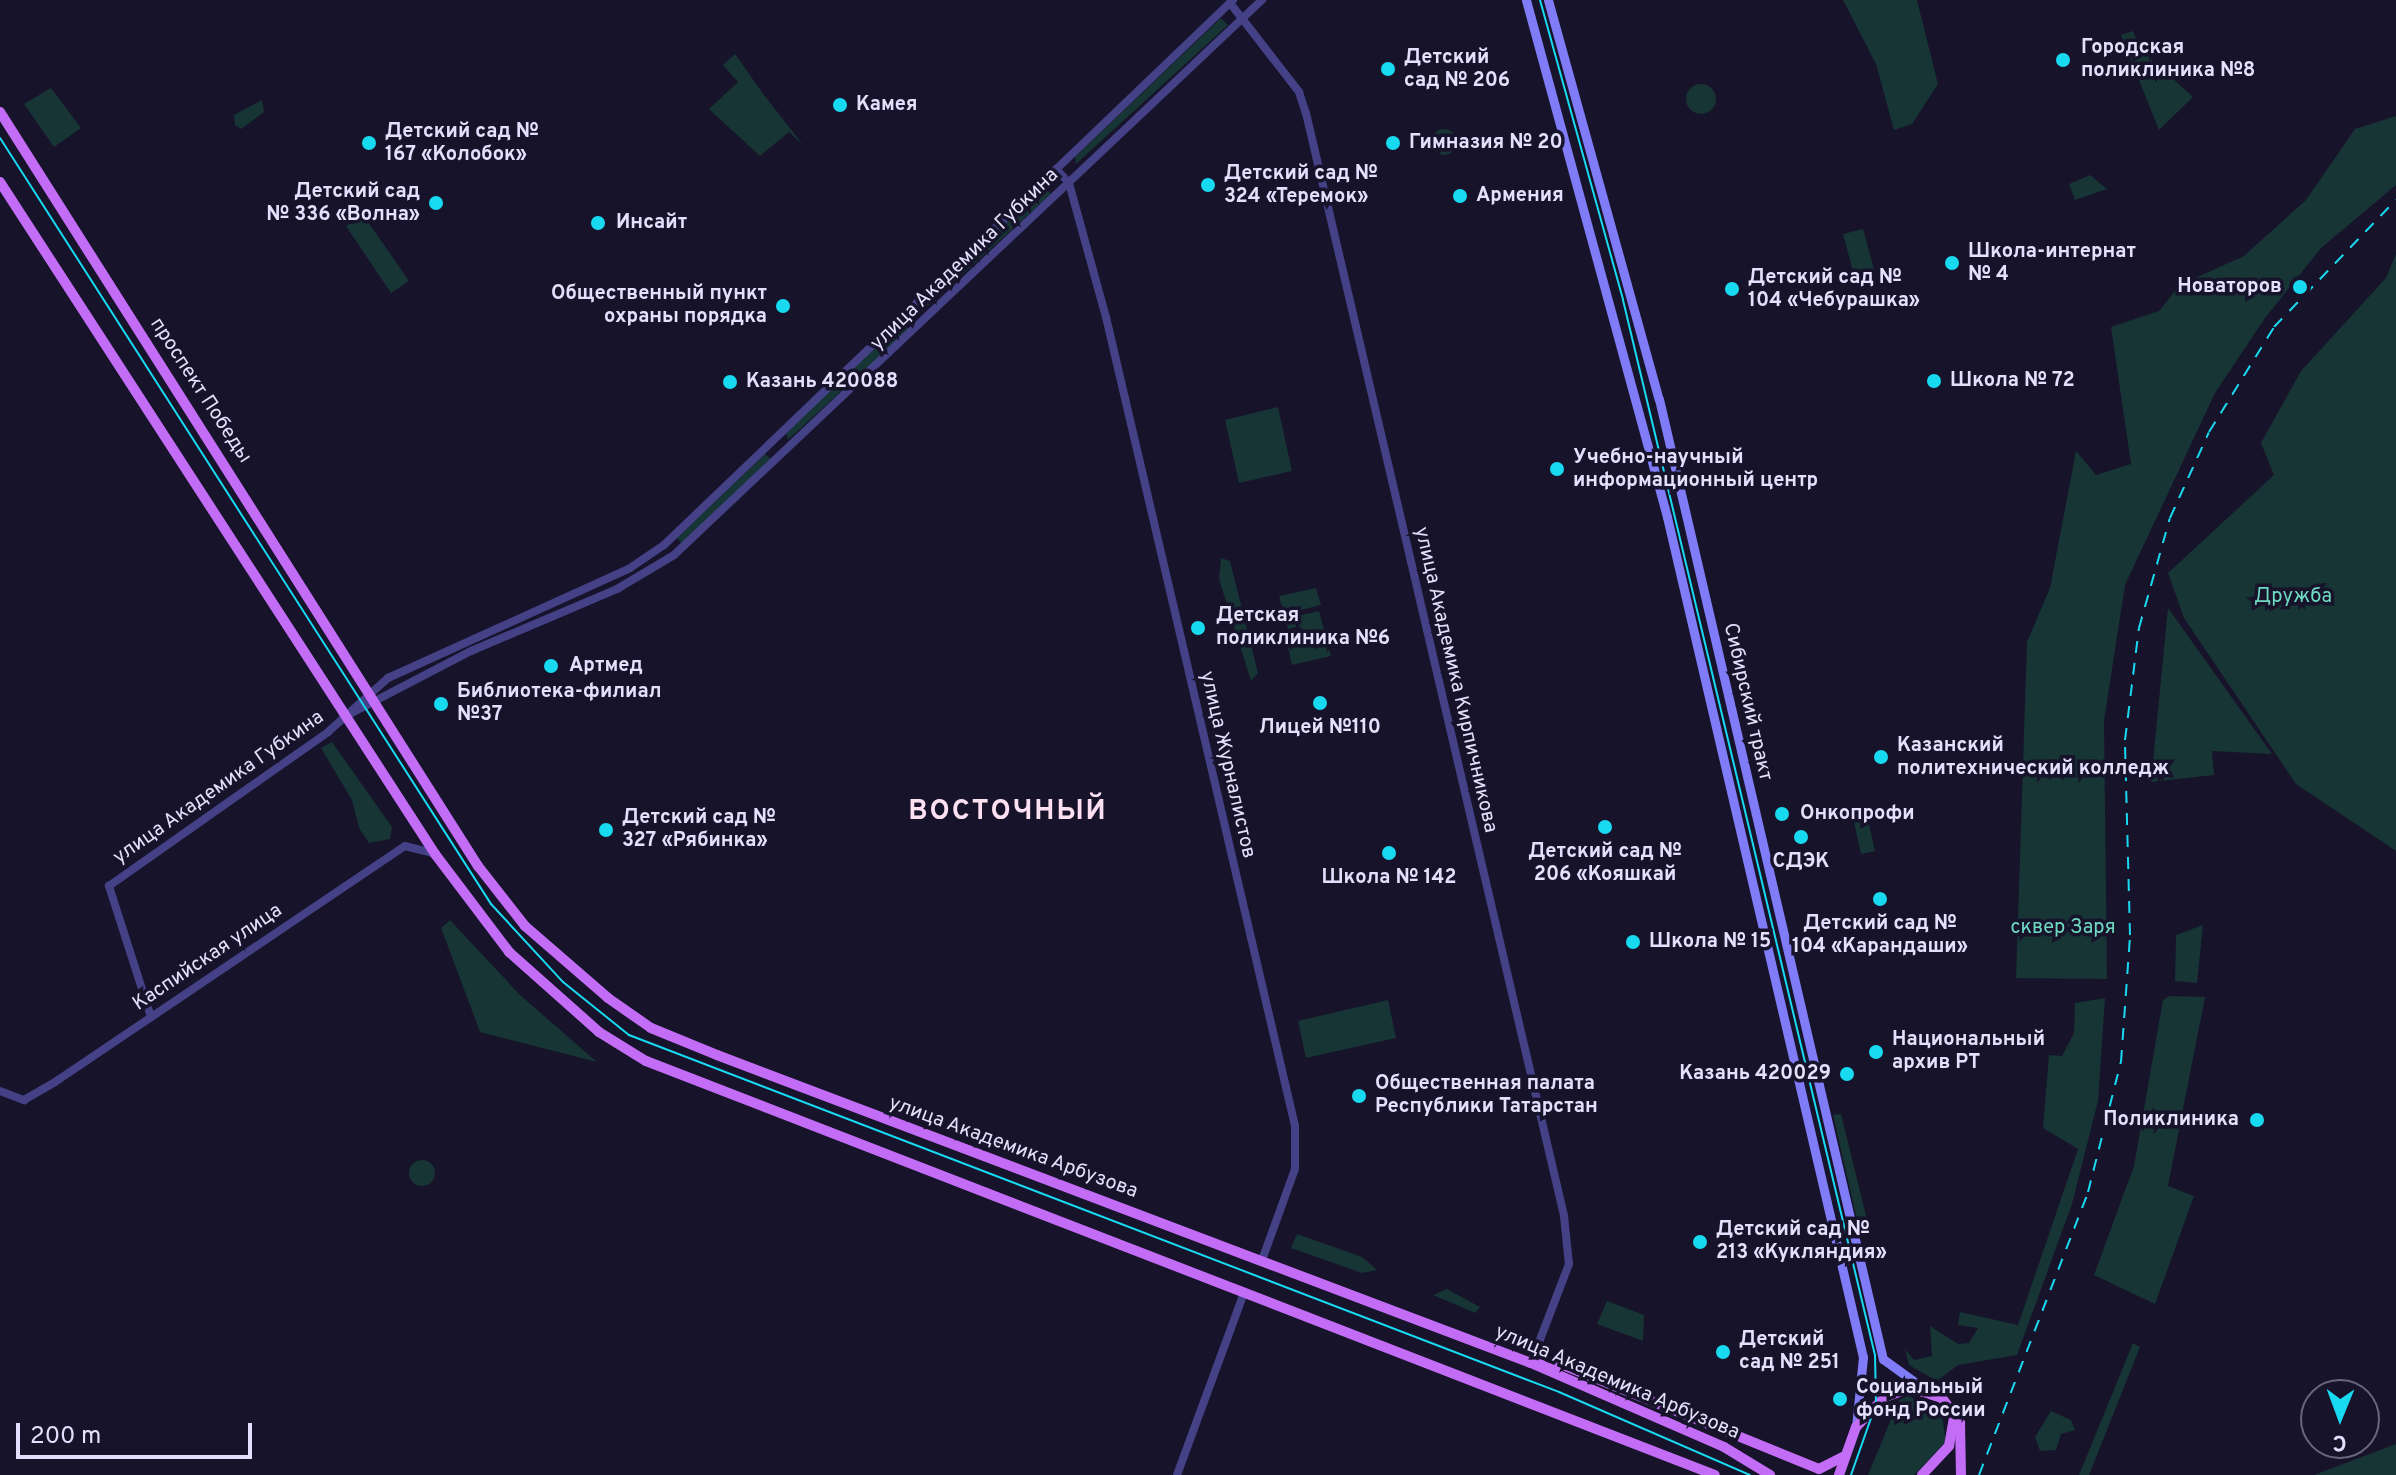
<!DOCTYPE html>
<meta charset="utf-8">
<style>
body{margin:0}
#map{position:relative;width:2396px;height:1475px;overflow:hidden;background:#17132b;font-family:Overpass,sans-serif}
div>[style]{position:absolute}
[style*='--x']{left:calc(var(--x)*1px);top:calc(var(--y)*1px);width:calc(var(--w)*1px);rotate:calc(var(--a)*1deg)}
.green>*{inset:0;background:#163534}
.round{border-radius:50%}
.tertiary>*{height:8px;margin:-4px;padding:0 4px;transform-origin:4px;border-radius:4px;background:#444187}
.secondary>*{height:9px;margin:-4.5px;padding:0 4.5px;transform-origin:4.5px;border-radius:4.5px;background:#807cf7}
.primary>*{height:10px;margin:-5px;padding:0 5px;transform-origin:5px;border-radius:5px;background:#c36df6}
.tram>*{height:2px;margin:-1px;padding:0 1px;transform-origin:1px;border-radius:1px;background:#17daf1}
.rail>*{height:2px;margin-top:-1px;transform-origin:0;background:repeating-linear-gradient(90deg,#17daf1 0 12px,transparent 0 22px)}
.dots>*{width:22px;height:22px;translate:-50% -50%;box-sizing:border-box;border:4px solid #17132b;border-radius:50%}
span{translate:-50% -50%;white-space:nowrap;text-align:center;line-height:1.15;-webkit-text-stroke:7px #17132b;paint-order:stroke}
.poi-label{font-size:20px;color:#e3dffd;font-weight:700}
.left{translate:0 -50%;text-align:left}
.right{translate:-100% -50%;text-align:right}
.street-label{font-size:20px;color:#e3dffd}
.park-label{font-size:20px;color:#6edac0}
.district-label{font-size:28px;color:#fde1f3;font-weight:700;letter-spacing:2px}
.north{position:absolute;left:2300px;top:1379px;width:80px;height:80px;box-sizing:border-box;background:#17132b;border:2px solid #69657f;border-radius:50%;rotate:181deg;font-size:22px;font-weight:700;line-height:32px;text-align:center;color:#e3dffd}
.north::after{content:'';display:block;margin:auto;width:28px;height:36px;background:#17daf1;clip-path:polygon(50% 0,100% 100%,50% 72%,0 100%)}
.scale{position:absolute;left:16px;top:1423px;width:236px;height:36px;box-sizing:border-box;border:4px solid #e3dffd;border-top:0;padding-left:10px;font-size:24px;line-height:28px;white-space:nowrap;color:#e3dffd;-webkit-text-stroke:6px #17132b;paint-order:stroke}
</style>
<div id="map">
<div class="green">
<div style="clip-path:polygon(1843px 0,1917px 0,1938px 84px,1912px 124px,1894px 130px,1876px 64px)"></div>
<div style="clip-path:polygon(1221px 18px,1228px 25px,1076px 164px,1075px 157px)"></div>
<div style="clip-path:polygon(2133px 31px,2141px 50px,2193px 97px,2159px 130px,2121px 35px)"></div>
<div style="clip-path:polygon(735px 54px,764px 95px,803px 145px,789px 132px,760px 156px,709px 109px,738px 82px,723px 65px)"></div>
<div class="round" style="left:1686px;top:84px;width:30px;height:30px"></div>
<div style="clip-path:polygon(51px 88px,81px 128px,54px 147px,24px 104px)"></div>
<div style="clip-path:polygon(262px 100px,264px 112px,241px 129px,235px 125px,234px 115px)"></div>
<div style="clip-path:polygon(2396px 116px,2396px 185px,2321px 248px,2265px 318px,2215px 393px,2125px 585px,2104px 721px,2107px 979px,2016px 978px,2027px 642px,2050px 588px,2076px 451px,2096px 475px,2131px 464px,2111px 327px,2159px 311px,2180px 285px,2244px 256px,2306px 200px,2355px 129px)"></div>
<div class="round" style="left:1431px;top:129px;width:26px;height:26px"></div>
<div style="clip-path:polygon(2090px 175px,2107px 189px,2075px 200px,2069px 184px)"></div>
<div style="clip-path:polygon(1044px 187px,1051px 194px,921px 312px,919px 306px)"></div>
<div style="clip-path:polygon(364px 216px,409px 281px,391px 293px,346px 226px)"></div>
<div style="clip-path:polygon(1863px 229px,1874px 269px,1854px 275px,1843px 234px)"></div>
<div style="clip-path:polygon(2396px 254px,2396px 851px,2296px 784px,2184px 618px,2168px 573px,2274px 475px,2261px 443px,2301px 371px,2386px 278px)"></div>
<div style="clip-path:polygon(902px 322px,909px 329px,788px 440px,786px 433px)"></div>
<div style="clip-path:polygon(1278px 407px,1292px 471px,1239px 483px,1225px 420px)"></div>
<div style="clip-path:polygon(765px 454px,771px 459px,682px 544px,677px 538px)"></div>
<div style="clip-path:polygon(1221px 558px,1230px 561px,1258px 673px,1251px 681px,1219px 579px)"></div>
<div style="clip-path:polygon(1316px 588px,1321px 605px,1293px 612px,1296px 627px,1288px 629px,1279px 596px)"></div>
<div style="clip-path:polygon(2168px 608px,2272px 754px,2212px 751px,2214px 775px,2151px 782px)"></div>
<div style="clip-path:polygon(1319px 611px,1331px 656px,1292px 665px,1285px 634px,1300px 630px,1297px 616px)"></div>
<div style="clip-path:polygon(332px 742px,392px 827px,390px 839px,369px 843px,359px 828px,352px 800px,321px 748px)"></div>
<div style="clip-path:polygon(1867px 815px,1875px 851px,1861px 854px,1853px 818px)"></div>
<div style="clip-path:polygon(450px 920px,519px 994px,597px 1062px,480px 1032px,441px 928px)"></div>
<div style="clip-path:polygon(2203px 925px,2197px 983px,2175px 981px,2176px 935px)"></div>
<div style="clip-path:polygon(2170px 996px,2205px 997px,2168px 1186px,2194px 1196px,2155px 1304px,2094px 1275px,2134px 1166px,2163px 1000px)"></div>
<div style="clip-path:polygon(2105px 998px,2098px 1101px,2072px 1204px,2017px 1355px,1958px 1365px,1937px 1381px,1909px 1365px,1905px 1349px,1914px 1360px,1932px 1356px,1930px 1326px,1958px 1344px,1969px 1343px,1978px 1328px,1958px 1325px,1960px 1312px,2018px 1325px,2078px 1149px,2043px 1128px,2049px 1055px,2062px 1056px,2074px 1033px,2075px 1003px)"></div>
<div style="clip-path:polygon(1388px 1000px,1396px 1038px,1306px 1058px,1298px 1021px)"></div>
<div style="clip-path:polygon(1841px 1114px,1871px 1236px,1860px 1233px,1833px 1115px)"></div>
<div class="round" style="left:409px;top:1160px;width:26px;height:26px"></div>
<div style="clip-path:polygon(1297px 1234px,1362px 1257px,1377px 1270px,1362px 1273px,1291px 1248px)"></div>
<div style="clip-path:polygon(1447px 1289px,1480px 1307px,1475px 1313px,1433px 1295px)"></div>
<div style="clip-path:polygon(1607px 1301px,1644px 1315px,1643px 1341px,1597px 1324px)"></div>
<div style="clip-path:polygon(2133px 1343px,2140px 1347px,2089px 1475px,2079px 1475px)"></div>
<div style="clip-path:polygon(1908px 1396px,1941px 1410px,1946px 1442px,1914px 1475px,1868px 1475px,1899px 1400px)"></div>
<div style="clip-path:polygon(2051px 1411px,2071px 1420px,2075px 1430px,2061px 1434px,2056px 1450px,2040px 1451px,2035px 1437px)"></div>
<div style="clip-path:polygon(2396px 1444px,2396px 1475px,2314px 1475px)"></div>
</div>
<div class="tertiary">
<div style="--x:1230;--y:3;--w:113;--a:52.2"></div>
<div style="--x:1299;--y:92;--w:22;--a:72"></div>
<div style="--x:1306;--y:113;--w:1133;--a:76.83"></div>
<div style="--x:1564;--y:1216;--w:48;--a:84.1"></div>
<div style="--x:1569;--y:1264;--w:106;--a:111"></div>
<div style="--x:1056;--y:169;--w:19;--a:47"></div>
<div style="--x:1069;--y:183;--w:139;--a:74.6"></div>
<div style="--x:1106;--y:317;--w:831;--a:76.85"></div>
<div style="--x:1295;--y:1126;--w:43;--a:90"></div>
<div style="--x:1295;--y:1169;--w:97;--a:109.9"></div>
<div style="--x:348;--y:715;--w:139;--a:-27.5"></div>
<div style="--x:471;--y:651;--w:159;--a:-23"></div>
<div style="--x:617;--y:589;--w:66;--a:-30.8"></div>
<div style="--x:674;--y:555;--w:809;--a:-43.35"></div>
<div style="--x:151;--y:1017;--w:138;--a:-107.8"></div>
<div style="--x:109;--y:886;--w:268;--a:-35.1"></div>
<div style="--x:328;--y:732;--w:81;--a:-42"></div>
<div style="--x:388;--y:678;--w:266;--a:-24.4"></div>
<div style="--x:630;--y:568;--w:41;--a:-34.1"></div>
<div style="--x:664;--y:545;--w:788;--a:-43.77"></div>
<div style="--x:0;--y:1091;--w:26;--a:21"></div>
<div style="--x:24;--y:1100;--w:36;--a:-30"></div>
<div style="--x:55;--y:1082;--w:422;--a:-34"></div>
<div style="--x:405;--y:846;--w:30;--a:14"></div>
<div style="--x:1177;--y:1475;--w:194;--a:-69.8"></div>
</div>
<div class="secondary">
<div style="--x:1526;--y:0;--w:536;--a:74.74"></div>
<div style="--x:1667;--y:517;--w:863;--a:76.87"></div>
<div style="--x:1863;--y:1357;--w:70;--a:95.7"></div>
<div style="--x:1548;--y:0;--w:414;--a:74.5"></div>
<div style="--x:1659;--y:399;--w:986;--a:76.87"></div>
<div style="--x:1883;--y:1359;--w:49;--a:35.9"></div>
</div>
<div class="primary">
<div style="--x:0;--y:112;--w:893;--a:57.63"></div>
<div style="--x:478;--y:866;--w:76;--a:51.9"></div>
<div style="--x:525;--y:926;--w:110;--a:40.9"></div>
<div style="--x:608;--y:998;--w:52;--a:34.9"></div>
<div style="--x:651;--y:1028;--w:71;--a:22.2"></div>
<div style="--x:717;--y:1055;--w:870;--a:20.73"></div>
<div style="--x:1531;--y:1363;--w:210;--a:23.5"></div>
<div style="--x:1724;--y:1447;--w:54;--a:31.3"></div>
<div style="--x:0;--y:182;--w:801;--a:57.08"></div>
<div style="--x:435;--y:854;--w:123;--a:52.9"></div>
<div style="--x:509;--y:952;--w:120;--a:41.6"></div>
<div style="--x:599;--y:1032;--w:55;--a:31.7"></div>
<div style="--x:646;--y:1061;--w:1146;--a:21.17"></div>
<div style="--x:1541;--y:1364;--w:22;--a:3"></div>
<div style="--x:1563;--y:1365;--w:276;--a:22.1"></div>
<div style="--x:1819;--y:1469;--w:29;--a:-27"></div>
<div style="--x:1839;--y:1475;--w:51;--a:-70.5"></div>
<div style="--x:1856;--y:1427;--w:42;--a:-46"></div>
<div style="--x:1885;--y:1397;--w:28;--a:-19"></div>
<div style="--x:1911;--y:1388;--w:33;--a:18"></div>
<div style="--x:1942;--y:1398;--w:31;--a:54"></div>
<div style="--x:1960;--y:1423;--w:52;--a:88.9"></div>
<div style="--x:1922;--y:1475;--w:40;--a:-47"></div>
<div style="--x:1949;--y:1446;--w:29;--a:-80"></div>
</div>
<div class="tram">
<div style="--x:1540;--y:0;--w:311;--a:74.5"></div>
<div style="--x:1623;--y:300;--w:1085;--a:76.57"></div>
<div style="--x:1875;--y:1355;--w:49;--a:88.8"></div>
<div style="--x:1876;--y:1404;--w:75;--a:109.4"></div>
<div style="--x:0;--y:138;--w:910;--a:57.34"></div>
<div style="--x:491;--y:904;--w:106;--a:47.3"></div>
<div style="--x:563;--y:982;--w:85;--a:38.8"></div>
<div style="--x:629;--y:1035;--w:996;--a:21"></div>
<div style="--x:1559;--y:1392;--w:208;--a:23.5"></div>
</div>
<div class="rail">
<div style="--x:1979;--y:1475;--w:303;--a:-68.9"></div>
<div style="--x:2088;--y:1192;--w:134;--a:-75.8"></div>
<div style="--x:2121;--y:1062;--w:127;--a:-85.9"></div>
<div style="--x:2130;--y:935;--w:195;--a:-91.5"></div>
<div style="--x:2125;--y:740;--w:113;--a:-82.9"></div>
<div style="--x:2139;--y:628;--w:114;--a:-74.3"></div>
<div style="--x:2170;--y:518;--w:94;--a:-65.6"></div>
<div style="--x:2209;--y:432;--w:123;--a:-58.2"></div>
<div style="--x:2274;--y:327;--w:176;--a:-46.2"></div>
</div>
<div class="dots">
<div style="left:2063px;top:60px;background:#17daf1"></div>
<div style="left:1388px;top:69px;background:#17daf1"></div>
<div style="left:840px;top:105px;background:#17daf1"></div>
<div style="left:369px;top:143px;background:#17daf1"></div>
<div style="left:1393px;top:143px;background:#17daf1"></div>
<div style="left:1208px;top:185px;background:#17daf1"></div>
<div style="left:1460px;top:196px;background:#17daf1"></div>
<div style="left:436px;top:203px;background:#17daf1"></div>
<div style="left:598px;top:223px;background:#17daf1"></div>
<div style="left:1952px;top:263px;background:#17daf1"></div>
<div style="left:2300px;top:287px;background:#17daf1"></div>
<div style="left:1732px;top:289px;background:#17daf1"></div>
<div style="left:783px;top:306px;background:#17daf1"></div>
<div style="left:1934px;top:381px;background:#17daf1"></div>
<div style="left:730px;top:382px;background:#17daf1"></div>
<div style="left:1557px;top:469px;background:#17daf1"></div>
<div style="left:1198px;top:628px;background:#17daf1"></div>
<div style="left:551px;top:666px;background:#17daf1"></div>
<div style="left:1320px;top:703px;background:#17daf1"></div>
<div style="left:441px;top:704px;background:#17daf1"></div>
<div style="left:1881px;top:757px;background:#17daf1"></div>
<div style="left:1782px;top:814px;background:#17daf1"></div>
<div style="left:1605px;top:827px;background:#17daf1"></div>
<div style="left:606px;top:830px;background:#17daf1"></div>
<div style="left:1801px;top:837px;background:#17daf1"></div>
<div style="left:1389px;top:853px;background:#17daf1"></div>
<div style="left:1880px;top:899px;background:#17daf1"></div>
<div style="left:1633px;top:942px;background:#17daf1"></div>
<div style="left:1876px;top:1052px;background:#17daf1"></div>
<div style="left:1847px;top:1074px;background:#17daf1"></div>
<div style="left:1359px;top:1096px;background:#17daf1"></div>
<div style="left:2257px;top:1120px;background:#17daf1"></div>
<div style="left:1700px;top:1242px;background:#17daf1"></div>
<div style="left:1723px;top:1352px;background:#17daf1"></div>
<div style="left:1840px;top:1399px;background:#17daf1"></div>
</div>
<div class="poi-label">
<span class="left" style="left:2081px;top:60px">Городская<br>поликлиника №8</span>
<span class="left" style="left:1404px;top:70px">Детский<br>сад № 206</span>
<span class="left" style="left:856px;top:105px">Камея</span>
<span class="left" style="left:385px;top:144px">Детский сад №<br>167 «Колобок»</span>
<span class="left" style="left:1409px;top:143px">Гимназия № 20</span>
<span class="left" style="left:1224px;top:186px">Детский сад №<br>324 «Теремок»</span>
<span class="right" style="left:420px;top:204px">Детский сад<br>№ 336 «Волна»</span>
<span class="left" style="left:1476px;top:196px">Армения</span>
<span class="left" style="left:616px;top:223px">Инсайт</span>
<span class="left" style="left:1968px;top:264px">Школа-интернат<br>№ 4</span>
<span class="left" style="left:1748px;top:290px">Детский сад №<br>104 «Чебурашка»</span>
<span class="right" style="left:2282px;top:287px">Новаторов</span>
<span class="right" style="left:767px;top:306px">Общественный пункт<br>охраны порядка</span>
<span class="left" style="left:1950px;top:381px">Школа № 72</span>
<span class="left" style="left:746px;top:382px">Казань 420088</span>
<span class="left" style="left:1573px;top:470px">Учебно-научный<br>информационный центр</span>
<span class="left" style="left:1216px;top:628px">Детская<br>поликлиника №6</span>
<span class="left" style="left:569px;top:666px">Артмед</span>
<span class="left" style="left:457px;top:704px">Библиотека-филиал<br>№37</span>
<span style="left:1320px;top:728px">Лицей №110</span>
<span class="left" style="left:1897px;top:758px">Казанский<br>политехнический колледж</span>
<span class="left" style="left:1800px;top:814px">Онкопрофи</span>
<span class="left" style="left:622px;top:830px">Детский сад №<br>327 «Рябинка»</span>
<span style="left:1605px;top:864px">Детский сад №<br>206 «Кояшкай</span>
<span style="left:1801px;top:862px">СДЭК</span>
<span style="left:1389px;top:878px">Школа № 142</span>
<span style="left:1880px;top:936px">Детский сад №<br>104 «Карандаши»</span>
<span class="left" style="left:1649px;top:942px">Школа № 15</span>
<span class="left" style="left:1892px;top:1052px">Национальный<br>архив РТ</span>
<span class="right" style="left:1831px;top:1074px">Казань 420029</span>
<span class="left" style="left:1375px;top:1096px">Общественная палата<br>Республики Татарстан</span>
<span class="right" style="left:2239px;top:1120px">Поликлиника</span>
<span class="left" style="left:1716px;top:1242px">Детский сад №<br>213 «Кукляндия»</span>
<span class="left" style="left:1739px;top:1352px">Детский<br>сад № 251</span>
<span class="left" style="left:1856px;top:1400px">Социальный<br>фонд России</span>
</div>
<div class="street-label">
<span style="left:965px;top:260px;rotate:-44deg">улица Академика Губкина</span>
<span style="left:200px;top:391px;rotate:57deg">проспект Победы</span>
<span style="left:1455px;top:680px;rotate:77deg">улица Академика Кирпичникова</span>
<span style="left:1747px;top:702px;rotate:77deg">Сибирский тракт</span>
<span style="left:1227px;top:765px;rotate:77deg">улица Журналистов</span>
<span style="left:219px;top:788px;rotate:-35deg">улица Академика Губкина</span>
<span style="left:208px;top:958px;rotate:-34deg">Каспийская улица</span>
<span style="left:1013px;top:1148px;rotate:20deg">улица Академика Арбузова</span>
<span style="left:1617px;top:1383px;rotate:23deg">улица Академика Арбузова</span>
</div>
<div class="park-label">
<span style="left:2293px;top:597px">Дружба</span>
<span style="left:2063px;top:928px">сквер Заря</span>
</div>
<div class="district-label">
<span style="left:1008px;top:812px">ВОСТОЧНЫЙ</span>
</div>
<div class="north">С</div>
<div class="scale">200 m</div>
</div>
